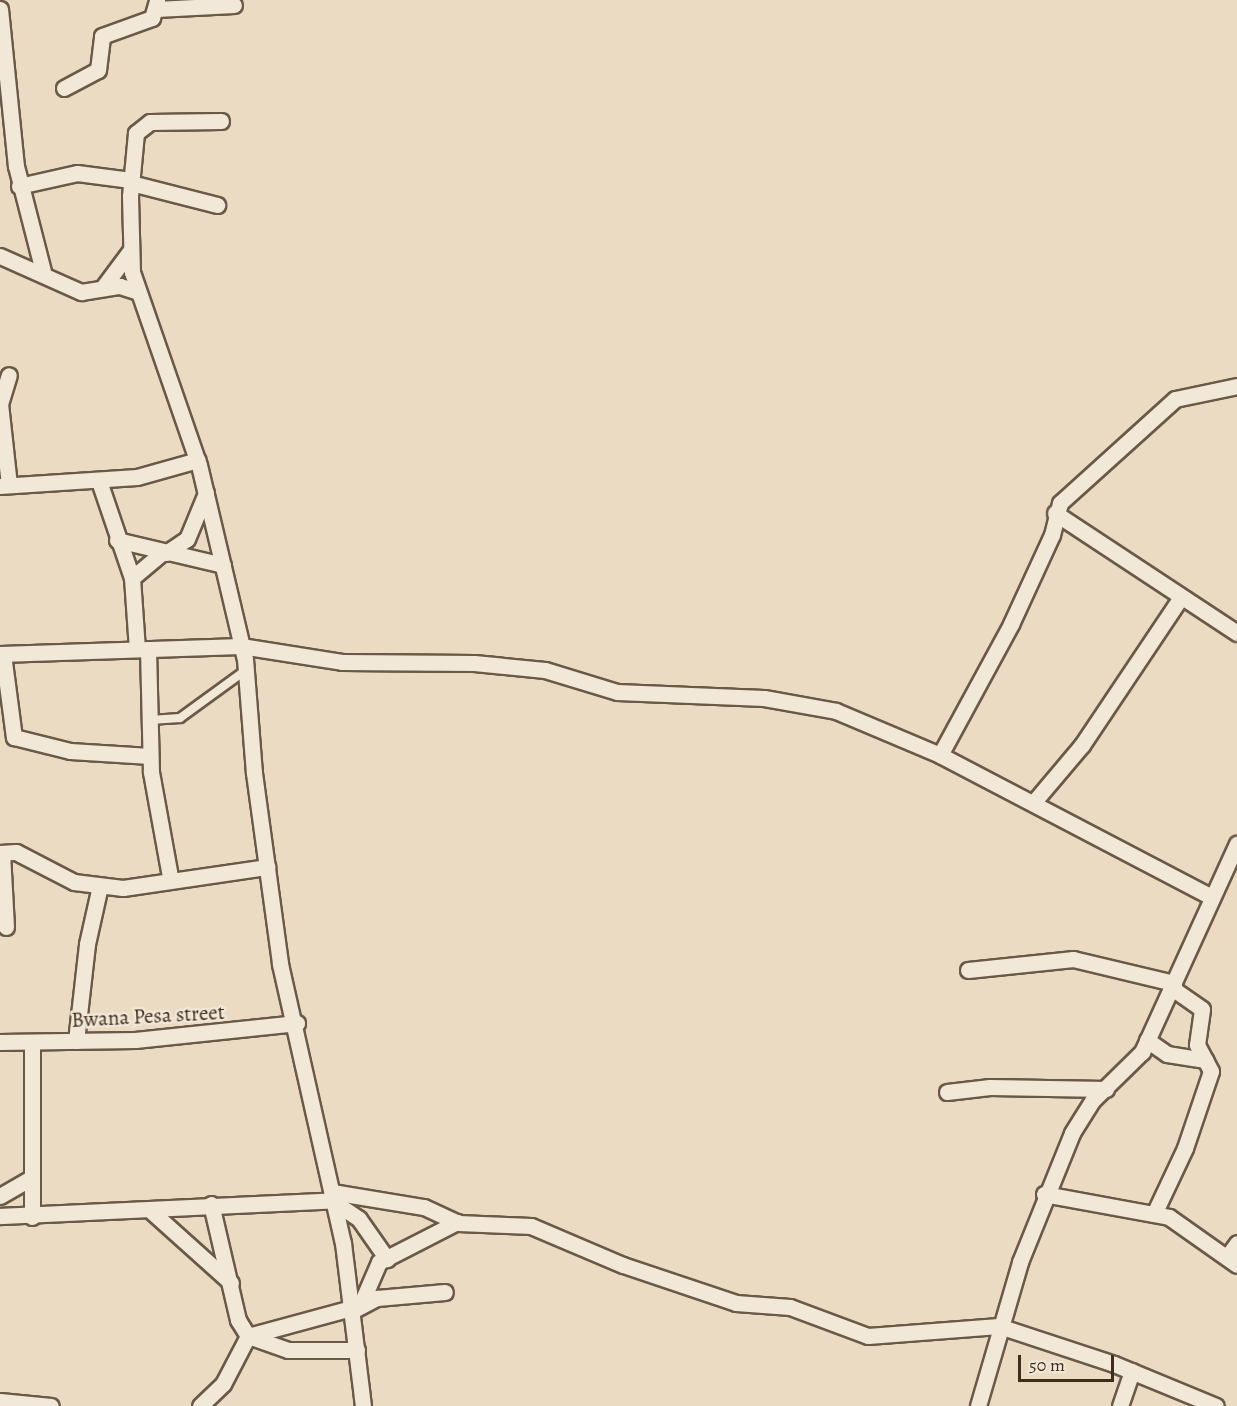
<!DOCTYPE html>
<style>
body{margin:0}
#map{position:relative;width:1237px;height:1406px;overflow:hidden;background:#ebdbc3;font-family:Alegreya,serif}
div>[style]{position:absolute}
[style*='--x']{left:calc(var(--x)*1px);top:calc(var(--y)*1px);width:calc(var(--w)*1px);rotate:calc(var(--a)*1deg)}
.roads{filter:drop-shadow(2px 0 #6a5947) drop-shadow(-2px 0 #6a5947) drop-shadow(0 2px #6a5947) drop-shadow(0 -2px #6a5947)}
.lane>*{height:8px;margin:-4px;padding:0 4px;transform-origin:4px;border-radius:4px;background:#f2e8d8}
.street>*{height:15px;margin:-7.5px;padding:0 7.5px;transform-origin:7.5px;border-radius:7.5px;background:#f2e8d8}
span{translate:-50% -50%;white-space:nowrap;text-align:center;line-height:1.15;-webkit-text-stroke:4.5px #f2e8d8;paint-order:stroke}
.street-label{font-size:21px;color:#3f2e1e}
.scale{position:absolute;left:1018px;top:1355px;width:96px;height:27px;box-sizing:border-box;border:3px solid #3f2e1e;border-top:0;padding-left:8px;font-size:18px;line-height:21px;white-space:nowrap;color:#3f2e1e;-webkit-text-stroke:4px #f2e8d8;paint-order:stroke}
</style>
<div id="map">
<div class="roads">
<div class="lane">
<div style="--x:150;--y:720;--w:30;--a:-4"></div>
<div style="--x:180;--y:718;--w:82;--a:-36"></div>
</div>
<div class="street">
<div style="--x:0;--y:9;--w:158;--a:84.2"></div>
<div style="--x:16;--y:166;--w:108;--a:75.6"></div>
<div style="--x:156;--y:9;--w:78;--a:-2.9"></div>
<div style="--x:64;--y:88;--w:38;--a:-28"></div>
<div style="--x:98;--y:70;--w:34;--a:-83"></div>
<div style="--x:102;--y:36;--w:53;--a:-19.8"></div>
<div style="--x:152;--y:18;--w:19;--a:-74"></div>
<div style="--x:221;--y:121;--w:71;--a:179.2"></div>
<div style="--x:150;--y:122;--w:18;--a:142"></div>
<div style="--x:136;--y:133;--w:63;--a:95.4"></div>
<div style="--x:130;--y:196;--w:76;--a:88.5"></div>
<div style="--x:132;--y:272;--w:204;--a:70.9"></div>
<div style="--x:199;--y:465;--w:199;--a:76.7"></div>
<div style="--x:245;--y:659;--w:114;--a:85.5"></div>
<div style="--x:254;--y:773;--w:193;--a:82.2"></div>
<div style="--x:280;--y:964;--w:286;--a:77.3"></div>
<div style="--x:343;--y:1243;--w:164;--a:83"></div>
<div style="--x:131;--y:183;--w:89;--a:14.3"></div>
<div style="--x:19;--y:186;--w:59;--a:-12.6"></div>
<div style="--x:77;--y:173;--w:54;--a:7.4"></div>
<div style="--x:0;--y:256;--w:89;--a:24"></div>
<div style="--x:81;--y:292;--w:39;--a:-9"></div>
<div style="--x:120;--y:286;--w:19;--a:18"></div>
<div style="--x:104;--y:286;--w:44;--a:-53.4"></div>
<div style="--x:99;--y:481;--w:102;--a:71.2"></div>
<div style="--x:132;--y:578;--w:71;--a:86"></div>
<div style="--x:9;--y:485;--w:81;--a:-96.3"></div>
<div style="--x:0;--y:404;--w:30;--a:-73"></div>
<div style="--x:0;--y:486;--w:137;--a:-3.8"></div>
<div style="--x:137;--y:477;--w:63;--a:-15.6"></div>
<div style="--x:1055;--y:513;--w:218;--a:33.4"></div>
<div style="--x:117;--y:540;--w:109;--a:13.3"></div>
<div style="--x:166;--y:553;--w:25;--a:-34"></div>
<div style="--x:187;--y:539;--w:50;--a:-67.6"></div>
<div style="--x:132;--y:578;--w:40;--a:-40"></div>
<div style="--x:148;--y:649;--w:123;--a:88.6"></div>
<div style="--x:151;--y:772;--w:107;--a:79.7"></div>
<div style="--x:0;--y:654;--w:241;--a:-1.9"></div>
<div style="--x:241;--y:646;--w:102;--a:9"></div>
<div style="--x:342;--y:662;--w:132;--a:0.4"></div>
<div style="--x:474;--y:663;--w:71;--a:5.6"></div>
<div style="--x:545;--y:670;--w:75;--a:17"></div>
<div style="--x:617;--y:692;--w:147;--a:2.3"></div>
<div style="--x:764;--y:698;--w:73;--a:10.2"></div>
<div style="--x:836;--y:711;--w:113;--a:22.9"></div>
<div style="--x:940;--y:755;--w:307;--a:27.6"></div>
<div style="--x:3;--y:654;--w:84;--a:82.5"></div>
<div style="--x:14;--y:737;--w:58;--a:14"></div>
<div style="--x:70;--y:751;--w:80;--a:3.6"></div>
<div style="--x:940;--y:755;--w:149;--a:-61.5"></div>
<div style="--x:1011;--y:624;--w:98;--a:-65.3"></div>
<div style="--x:1052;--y:535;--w:33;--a:-76"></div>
<div style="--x:1060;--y:503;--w:155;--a:-42.1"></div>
<div style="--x:1175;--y:399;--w:63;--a:-11.8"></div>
<div style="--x:1033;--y:803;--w:76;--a:-49.8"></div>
<div style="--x:1082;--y:745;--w:178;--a:-56.2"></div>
<div style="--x:0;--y:853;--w:16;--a:-4"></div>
<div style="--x:16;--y:852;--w:65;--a:27.3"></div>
<div style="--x:74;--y:882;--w:49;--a:7"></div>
<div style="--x:123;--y:888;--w:146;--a:-8.3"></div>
<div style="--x:2;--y:853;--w:74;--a:86.9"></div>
<div style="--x:968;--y:970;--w:106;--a:-6"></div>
<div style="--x:1073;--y:959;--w:104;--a:13.4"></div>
<div style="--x:1147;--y:1040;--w:24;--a:35"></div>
<div style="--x:1167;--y:1054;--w:39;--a:9"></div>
<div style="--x:76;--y:1041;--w:98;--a:-83.5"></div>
<div style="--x:87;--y:944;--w:59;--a:-77.4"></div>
<div style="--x:0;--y:1042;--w:135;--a:-0.8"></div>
<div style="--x:135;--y:1040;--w:163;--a:-6"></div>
<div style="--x:947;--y:1092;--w:43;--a:-6.6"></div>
<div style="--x:990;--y:1087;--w:116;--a:1"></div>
<div style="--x:332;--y:1192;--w:93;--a:9.3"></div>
<div style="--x:424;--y:1207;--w:38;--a:25"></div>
<div style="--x:458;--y:1223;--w:73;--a:2.4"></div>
<div style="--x:531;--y:1226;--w:100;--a:23"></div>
<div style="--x:623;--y:1265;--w:119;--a:18.6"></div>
<div style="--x:736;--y:1303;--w:54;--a:4.2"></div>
<div style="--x:790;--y:1307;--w:83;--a:20.4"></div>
<div style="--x:868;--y:1336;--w:131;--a:-4.4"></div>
<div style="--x:999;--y:1326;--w:121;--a:18.3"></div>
<div style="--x:1114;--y:1364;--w:110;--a:22.4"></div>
<div style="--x:1044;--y:1194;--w:127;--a:10.4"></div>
<div style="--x:1169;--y:1217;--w:83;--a:35.2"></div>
<div style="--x:0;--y:1196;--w:34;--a:-30"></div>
<div style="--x:334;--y:1202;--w:30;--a:34"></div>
<div style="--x:359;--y:1219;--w:49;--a:55"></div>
<div style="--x:211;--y:1204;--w:119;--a:76.9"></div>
<div style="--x:238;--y:1320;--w:19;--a:58"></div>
<div style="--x:248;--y:1336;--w:42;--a:19.3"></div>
<div style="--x:288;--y:1350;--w:69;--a:0"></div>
<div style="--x:152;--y:1212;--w:106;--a:41.9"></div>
<div style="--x:1154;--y:1214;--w:73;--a:-64.8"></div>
<div style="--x:1185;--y:1148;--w:81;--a:-71.3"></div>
<div style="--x:1211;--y:1071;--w:30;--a:-118"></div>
<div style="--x:1197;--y:1045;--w:36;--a:-82"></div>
<div style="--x:1202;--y:1009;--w:37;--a:-145"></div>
<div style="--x:0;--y:1216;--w:334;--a:-2.7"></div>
<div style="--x:32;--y:1217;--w:175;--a:-90"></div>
<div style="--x:1227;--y:1257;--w:17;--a:-54"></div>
<div style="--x:360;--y:1306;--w:48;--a:-66.6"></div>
<div style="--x:379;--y:1262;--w:88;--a:-27.1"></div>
<div style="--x:356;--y:1309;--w:24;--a:-28"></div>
<div style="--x:377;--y:1298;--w:68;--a:-5"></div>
<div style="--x:0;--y:1401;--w:51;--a:5.6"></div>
<div style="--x:200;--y:1406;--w:32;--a:-44"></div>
<div style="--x:223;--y:1384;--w:54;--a:-62.5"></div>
<div style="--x:248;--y:1336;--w:107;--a:-15.2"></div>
<div style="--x:978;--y:1406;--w:150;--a:-73.7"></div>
<div style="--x:1020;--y:1262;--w:139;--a:-68"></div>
<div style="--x:1072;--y:1133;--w:39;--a:-58"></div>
<div style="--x:1093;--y:1100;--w:69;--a:-44.4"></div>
<div style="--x:1142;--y:1052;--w:229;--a:-65.5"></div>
<div style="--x:1120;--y:1406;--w:37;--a:-71"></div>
</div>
</div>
<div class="street-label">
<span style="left:148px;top:1016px;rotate:-3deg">Bwana Pesa street</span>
</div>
<div class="scale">50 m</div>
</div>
